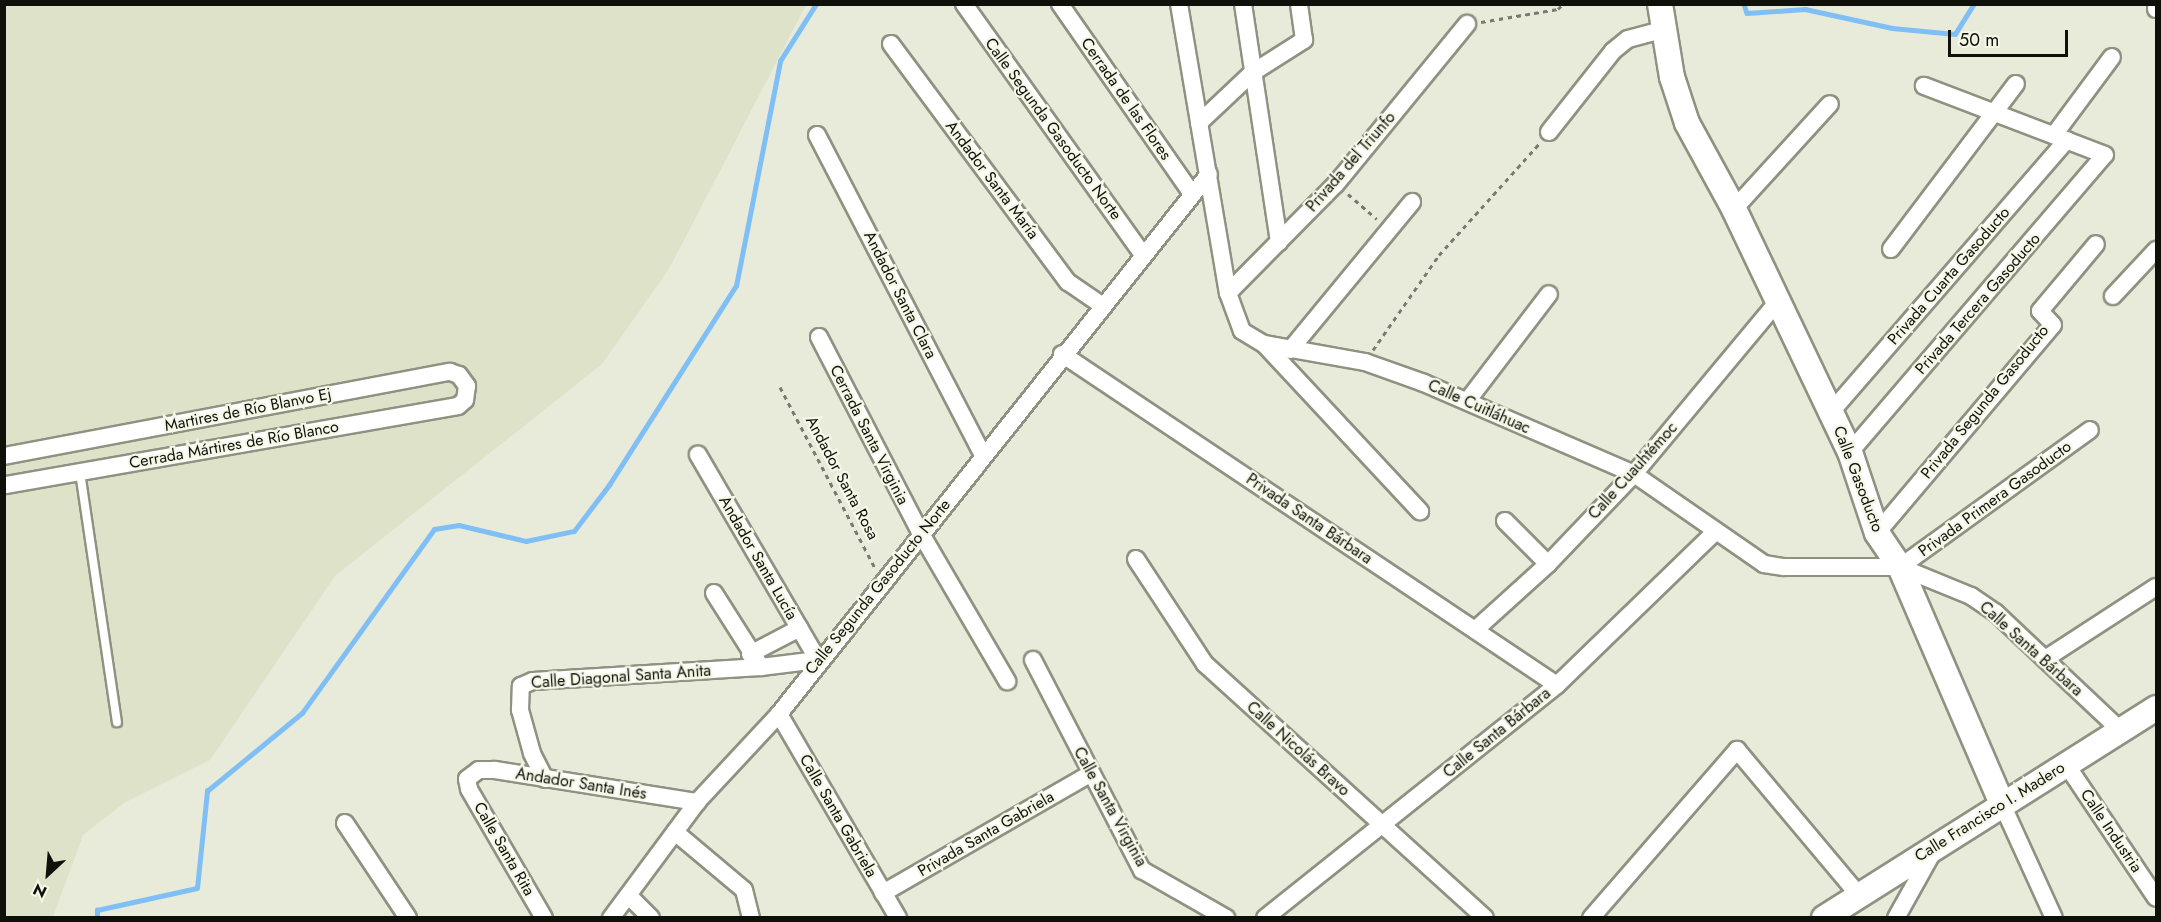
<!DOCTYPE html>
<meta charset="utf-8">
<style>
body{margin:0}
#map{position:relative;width:2161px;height:922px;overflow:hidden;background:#e8ebda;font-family:Jost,sans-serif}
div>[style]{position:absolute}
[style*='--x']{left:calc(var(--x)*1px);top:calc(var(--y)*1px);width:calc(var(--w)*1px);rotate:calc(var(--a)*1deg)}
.built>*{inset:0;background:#dee2c9}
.stream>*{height:4.5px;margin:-2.25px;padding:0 2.25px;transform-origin:2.25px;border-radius:2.25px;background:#7fbff5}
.path>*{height:3px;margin-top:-1.5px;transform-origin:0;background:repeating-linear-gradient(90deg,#797a6f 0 4.5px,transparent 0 9px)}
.roads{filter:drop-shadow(2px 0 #8f9181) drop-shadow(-2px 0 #8f9181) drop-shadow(0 2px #8f9181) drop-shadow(0 -2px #8f9181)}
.lane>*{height:8px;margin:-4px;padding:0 4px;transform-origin:4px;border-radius:4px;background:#fff}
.street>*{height:16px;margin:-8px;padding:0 8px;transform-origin:8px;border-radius:8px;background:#fff}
.secondary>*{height:24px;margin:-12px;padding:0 12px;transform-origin:12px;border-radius:12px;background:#fff}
span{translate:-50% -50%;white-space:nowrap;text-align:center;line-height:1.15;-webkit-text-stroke:4.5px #f5f8e7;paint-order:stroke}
.street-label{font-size:16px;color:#10100b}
.frame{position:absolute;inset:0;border:6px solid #10100b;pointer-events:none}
.north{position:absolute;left:18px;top:844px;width:60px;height:60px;-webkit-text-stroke:4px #f5f8e7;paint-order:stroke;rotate:206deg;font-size:16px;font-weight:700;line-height:24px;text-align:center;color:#10100b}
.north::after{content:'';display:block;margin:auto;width:21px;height:27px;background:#10100b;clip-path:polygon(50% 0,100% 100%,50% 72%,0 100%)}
.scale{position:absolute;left:1948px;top:30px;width:120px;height:27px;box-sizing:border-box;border:3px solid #10100b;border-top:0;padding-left:8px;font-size:18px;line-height:21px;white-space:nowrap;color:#10100b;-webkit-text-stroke:4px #f5f8e7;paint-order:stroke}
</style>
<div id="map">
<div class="built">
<div style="clip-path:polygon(5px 5px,806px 5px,669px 269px,602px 364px,335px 576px,210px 760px,124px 803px,83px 835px,53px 917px,5px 918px)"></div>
</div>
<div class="stream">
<div style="--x:1744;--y:4;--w:9;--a:72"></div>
<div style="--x:1747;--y:13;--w:58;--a:-3.9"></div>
<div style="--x:1805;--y:9;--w:89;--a:12.3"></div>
<div style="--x:1892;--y:28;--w:63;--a:5.4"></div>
<div style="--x:1955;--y:34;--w:36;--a:-58"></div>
<div style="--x:97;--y:918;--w:8;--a:-90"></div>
<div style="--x:97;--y:910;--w:102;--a:-12.4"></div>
<div style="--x:197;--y:888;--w:98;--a:-84.1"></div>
<div style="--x:207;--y:791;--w:123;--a:-39.4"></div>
<div style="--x:302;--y:713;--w:226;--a:-54.3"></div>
<div style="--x:434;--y:529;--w:25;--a:-9"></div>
<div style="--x:459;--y:525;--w:69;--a:13.4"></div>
<div style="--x:526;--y:541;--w:49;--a:-11.8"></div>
<div style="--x:574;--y:531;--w:58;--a:-52.7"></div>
<div style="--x:609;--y:485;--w:236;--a:-57.5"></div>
<div style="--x:736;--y:286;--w:229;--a:-78.9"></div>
<div style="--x:780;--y:61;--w:67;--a:-57.7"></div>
</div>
<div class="path">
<div style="--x:1481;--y:22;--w:78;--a:-9.6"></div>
<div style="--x:1558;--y:9;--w:7;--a:-45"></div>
<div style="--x:1348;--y:194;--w:38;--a:41"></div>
<div style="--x:1373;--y:350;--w:116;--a:-55.2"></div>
<div style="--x:1439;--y:255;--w:151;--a:-48"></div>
<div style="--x:780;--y:387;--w:204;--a:62.3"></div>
</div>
<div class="roads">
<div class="lane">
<div style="--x:80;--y:472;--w:253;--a:81.6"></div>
</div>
<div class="street">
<div style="--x:964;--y:4;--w:307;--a:54.5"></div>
<div style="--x:1060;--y:4;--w:231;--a:55.2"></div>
<div style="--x:1179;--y:4;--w:293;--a:80.4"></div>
<div style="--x:1228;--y:293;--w:40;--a:69.8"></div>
<div style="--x:1242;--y:331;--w:26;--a:31"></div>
<div style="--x:1264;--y:344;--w:103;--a:10.1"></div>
<div style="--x:1365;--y:362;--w:63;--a:19.6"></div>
<div style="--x:1424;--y:383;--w:229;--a:23.4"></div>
<div style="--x:1634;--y:474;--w:158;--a:34.7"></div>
<div style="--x:1764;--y:564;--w:20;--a:9"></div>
<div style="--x:1784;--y:567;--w:116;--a:0"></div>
<div style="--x:1900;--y:567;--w:77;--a:22.2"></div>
<div style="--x:1971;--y:596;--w:30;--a:34"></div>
<div style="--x:1996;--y:613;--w:170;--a:43.3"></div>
<div style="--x:1243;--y:4;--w:241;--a:81.4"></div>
<div style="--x:2156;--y:8;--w:1;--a:90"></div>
<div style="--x:891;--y:44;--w:297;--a:53.4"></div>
<div style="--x:1068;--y:282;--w:42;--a:34.4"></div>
<div style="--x:1199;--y:123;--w:73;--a:-43.3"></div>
<div style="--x:1252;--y:73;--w:62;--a:-32.4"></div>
<div style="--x:1304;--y:40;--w:36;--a:-98"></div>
<div style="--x:1549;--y:132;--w:103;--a:-51.7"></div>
<div style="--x:1613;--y:51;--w:19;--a:-39"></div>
<div style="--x:1628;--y:39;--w:35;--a:-15"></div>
<div style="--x:817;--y:135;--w:360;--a:62.6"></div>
<div style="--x:2054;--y:135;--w:97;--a:-53.4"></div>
<div style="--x:1734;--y:209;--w:142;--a:-47.6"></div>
<div style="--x:1891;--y:249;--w:207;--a:-52.9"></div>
<div style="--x:1228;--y:293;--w:153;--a:-45.3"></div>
<div style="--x:1336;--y:184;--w:207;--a:-50.7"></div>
<div style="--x:2113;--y:296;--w:63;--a:-46.9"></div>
<div style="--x:819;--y:337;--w:220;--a:62.6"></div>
<div style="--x:920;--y:532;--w:173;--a:59.7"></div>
<div style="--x:1264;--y:344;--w:229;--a:47"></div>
<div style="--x:1290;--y:350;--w:192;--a:-50.5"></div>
<div style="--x:1062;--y:354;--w:595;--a:33.77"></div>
<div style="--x:1468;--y:400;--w:133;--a:-52.6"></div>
<div style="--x:1831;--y:412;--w:360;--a:-49.1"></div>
<div style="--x:1850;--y:452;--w:391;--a:-49.4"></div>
<div style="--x:2105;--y:155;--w:194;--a:-159.1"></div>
<div style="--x:4;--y:456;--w:454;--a:-10.7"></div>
<div style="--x:450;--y:372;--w:9;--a:18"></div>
<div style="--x:459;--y:375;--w:14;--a:54"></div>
<div style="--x:467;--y:386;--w:14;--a:98"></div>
<div style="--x:465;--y:400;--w:9;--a:139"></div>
<div style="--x:458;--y:406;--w:461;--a:170.1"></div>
<div style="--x:1505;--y:521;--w:61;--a:45"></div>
<div style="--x:1877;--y:533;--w:272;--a:-49.8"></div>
<div style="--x:2053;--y:325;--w:19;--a:-133"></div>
<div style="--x:2040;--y:311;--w:87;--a:-50.1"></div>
<div style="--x:1136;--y:559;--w:126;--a:56.7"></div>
<div style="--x:1205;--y:664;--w:378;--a:42.2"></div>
<div style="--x:1900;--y:567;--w:234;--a:-35.8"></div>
<div style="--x:714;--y:593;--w:88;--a:57.6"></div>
<div style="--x:1475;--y:630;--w:98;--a:-42.1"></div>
<div style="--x:1548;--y:564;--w:124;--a:-46.3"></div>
<div style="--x:1634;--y:474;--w:226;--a:-50.2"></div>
<div style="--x:750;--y:654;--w:56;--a:-27.5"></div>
<div style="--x:2045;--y:659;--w:132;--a:-33"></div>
<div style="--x:1033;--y:660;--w:237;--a:62.6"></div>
<div style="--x:1142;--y:870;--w:97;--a:29.7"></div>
<div style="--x:779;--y:714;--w:236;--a:59.7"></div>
<div style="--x:2066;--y:764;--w:161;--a:56.1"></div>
<div style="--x:545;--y:779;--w:29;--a:-117"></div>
<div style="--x:532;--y:753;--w:45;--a:-105.6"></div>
<div style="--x:520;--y:710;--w:24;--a:-88"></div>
<div style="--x:521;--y:686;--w:13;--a:-23"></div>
<div style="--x:533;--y:681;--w:228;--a:-3.5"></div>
<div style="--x:761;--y:667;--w:57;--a:-7"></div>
<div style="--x:818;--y:660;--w:238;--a:-120.3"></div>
<div style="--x:2002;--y:804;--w:125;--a:65.5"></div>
<div style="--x:345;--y:823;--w:114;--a:56.4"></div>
<div style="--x:675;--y:832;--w:90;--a:40"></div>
<div style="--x:744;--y:890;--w:29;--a:76"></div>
<div style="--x:883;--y:893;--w:239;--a:-29.9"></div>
<div style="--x:629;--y:896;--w:31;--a:45"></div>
<div style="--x:544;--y:918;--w:149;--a:-120.2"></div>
<div style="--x:469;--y:789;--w:10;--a:-101"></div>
<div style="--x:467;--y:779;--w:15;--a:-37"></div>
<div style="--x:479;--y:770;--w:16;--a:0"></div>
<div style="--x:495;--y:770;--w:205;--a:9"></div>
<div style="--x:611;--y:918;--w:144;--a:-53.4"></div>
<div style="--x:697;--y:802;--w:120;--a:-47"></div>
<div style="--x:779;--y:714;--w:690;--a:-51.47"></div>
<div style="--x:1265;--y:918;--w:374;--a:-38.6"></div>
<div style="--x:1557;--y:685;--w:220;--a:-44.1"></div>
<div style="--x:1591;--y:918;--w:223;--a:-49"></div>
<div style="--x:1737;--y:750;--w:188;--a:50"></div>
<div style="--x:1896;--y:918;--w:78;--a:-60.8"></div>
</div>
<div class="secondary">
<div style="--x:1660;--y:4;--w:74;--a:80.7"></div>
<div style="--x:1672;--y:77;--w:48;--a:71.9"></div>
<div style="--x:1687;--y:123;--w:98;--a:61.3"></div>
<div style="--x:1734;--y:209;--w:269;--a:64.5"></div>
<div style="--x:1850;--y:452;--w:85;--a:71.6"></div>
<div style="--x:1877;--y:533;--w:41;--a:55.9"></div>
<div style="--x:1900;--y:567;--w:258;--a:66.7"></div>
<div style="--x:1824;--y:918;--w:393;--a:-32.3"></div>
</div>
</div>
<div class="street-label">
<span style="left:1126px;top:99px;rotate:55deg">Cerrada de las Flores</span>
<span style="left:1053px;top:129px;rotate:54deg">Calle Segunda Gasoducto Norte</span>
<span style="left:1351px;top:162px;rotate:-49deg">Privada del Triunfo</span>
<span style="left:992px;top:180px;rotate:53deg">Andador Santa María</span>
<span style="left:1949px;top:276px;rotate:-49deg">Privada Cuarta Gasoducto</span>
<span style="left:900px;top:295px;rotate:63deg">Andador Santa Clara</span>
<span style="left:1978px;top:304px;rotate:-49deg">Privada Tercera Gasoducto</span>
<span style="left:1985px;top:402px;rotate:-51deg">Privada Segunda Gasoducto</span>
<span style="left:1479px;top:407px;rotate:24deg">Calle Cuitláhuac</span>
<span style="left:248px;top:410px;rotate:-11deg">Martires de Río Blanvo Ej</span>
<span style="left:869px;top:435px;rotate:63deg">Cerrada Santa Virginia</span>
<span style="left:234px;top:445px;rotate:-10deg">Cerrada Mártires de Río Blanco</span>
<span style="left:1633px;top:471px;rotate:-48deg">Calle Cuauhtémoc</span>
<span style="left:842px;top:478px;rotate:62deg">Andador Santa Rosa</span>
<span style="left:1858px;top:479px;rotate:69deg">Calle Gasoducto</span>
<span style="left:1995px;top:499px;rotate:-36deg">Privada Primera Gasoducto</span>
<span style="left:1309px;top:519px;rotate:34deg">Privada Santa Bárbara</span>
<span style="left:758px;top:558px;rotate:60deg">Andador Santa Lucía</span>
<span style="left:878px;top:587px;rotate:-51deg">Calle Segunda Gasoducto Norte</span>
<span style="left:2031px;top:649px;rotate:42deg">Calle Santa Bárbara</span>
<span style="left:621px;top:677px;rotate:-4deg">Calle Diagonal Santa Anita</span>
<span style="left:1497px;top:733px;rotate:-39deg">Calle Santa Bárbara</span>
<span style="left:1298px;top:749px;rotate:42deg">Calle Nicolás Bravo</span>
<span style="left:581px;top:784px;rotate:9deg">Andador Santa Inés</span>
<span style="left:1110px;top:807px;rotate:61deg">Calle Santa Virginia</span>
<span style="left:1990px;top:812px;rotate:-32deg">Calle Francisco I. Madero</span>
<span style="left:838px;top:816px;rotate:60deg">Calle Santa Gabriela</span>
<span style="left:2111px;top:831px;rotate:56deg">Calle Industria</span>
<span style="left:986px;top:834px;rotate:-30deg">Privada Santa Gabriela</span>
<span style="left:504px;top:849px;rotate:60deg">Calle Santa Rita</span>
</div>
<div class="frame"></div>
<div class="north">N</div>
<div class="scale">50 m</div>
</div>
